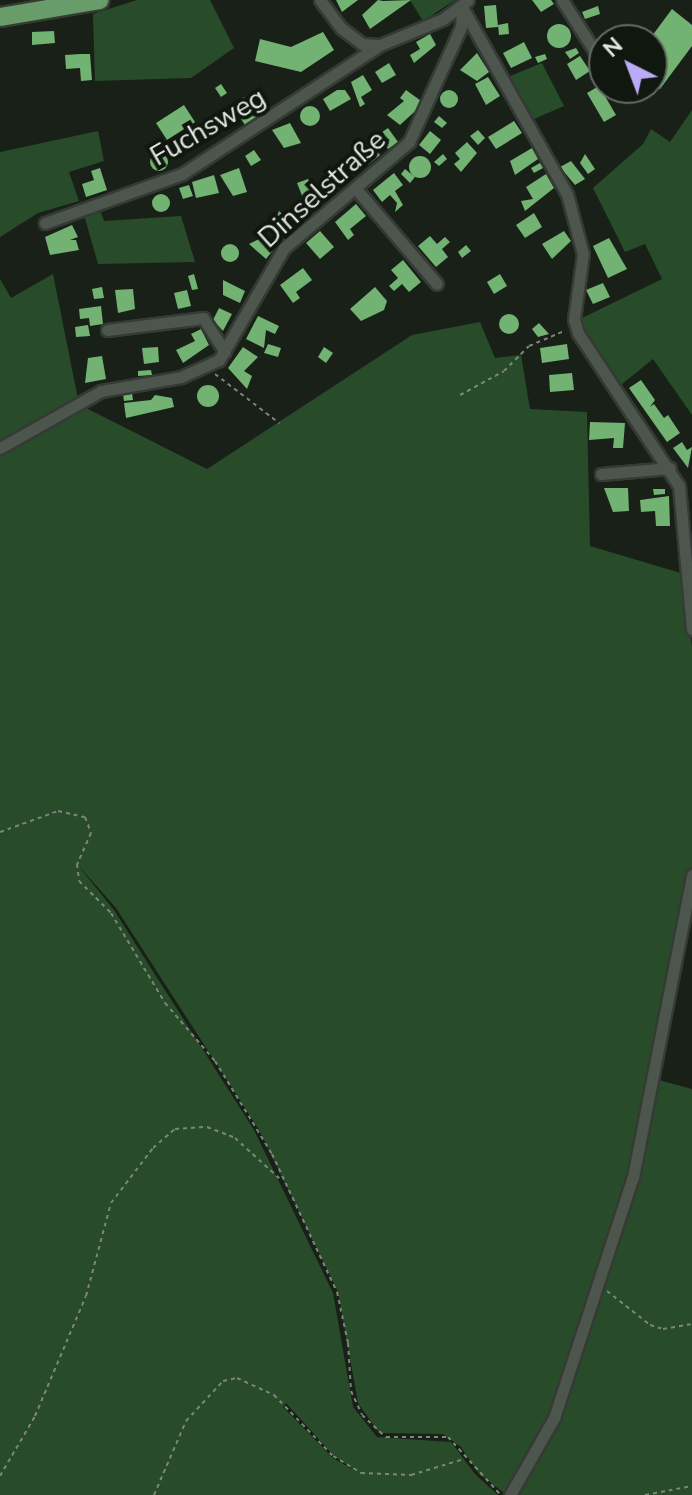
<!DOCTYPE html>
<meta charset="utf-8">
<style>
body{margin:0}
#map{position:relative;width:692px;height:1495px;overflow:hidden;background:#182018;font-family:"Nunito Sans",sans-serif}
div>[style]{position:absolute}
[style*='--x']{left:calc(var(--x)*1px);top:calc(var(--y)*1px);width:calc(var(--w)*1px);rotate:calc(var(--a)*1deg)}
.green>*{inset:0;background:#284c29}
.building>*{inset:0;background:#72b272}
.round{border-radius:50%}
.path>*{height:2px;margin-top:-1px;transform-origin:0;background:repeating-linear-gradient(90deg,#7d847d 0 4px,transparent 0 8px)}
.roads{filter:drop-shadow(2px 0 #353a35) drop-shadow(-2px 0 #353a35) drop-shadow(0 2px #353a35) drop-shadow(0 -2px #353a35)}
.street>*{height:11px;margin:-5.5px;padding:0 5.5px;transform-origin:5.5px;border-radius:5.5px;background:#4d564d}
.primary>*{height:18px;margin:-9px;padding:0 9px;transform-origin:9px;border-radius:9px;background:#689c69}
span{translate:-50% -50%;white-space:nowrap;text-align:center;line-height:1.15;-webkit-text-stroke:8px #10170f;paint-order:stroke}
.street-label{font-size:28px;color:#e1e6e1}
.north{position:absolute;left:588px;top:24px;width:80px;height:80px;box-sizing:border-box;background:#10170f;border:2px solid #646a63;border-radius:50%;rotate:318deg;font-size:22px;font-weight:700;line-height:32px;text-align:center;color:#e1e6e1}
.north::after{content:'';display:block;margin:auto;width:28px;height:36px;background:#bbaaf6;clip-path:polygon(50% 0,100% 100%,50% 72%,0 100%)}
</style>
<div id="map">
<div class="green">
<div style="clip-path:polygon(137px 0,210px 0,234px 48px,191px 78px,95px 81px,93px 14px)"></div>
<div style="clip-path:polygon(410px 0,455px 0,423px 21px)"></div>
<div style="clip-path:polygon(542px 63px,564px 106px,534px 119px,508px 77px)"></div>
<div style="clip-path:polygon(692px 110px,692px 415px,653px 359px,616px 389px,578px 320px,662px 279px,645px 244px,625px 252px,593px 188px,643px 144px,651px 129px,670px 142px)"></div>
<div style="clip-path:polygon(98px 131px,104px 161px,69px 172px,79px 201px,38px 213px,0 237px,0 152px)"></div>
<div style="clip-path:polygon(100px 210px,104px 221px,181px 216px,195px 262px,98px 264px,84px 215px)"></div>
<div style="clip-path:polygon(53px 274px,78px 399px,0 445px,0 279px,11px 298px)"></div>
<div style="clip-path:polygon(evenodd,480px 322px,495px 358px,521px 355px,530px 409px,587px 412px,590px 546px,684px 574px,692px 646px,692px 868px,631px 1176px,553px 1421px,507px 1495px,479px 1474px,461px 1447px,443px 1434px,379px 1433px,358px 1403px,338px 1292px,259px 1130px,116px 908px,77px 864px,114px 910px,254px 1130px,333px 1293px,353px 1407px,377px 1437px,451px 1442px,475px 1474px,498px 1495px,0 1495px,0 455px,84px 407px,207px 469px,412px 335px,480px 322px,286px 1403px,334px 1456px,357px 1472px,333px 1458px,283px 1407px,286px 1403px)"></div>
<div style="clip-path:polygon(655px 1079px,692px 1089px,692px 1495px,513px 1495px,558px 1423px,635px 1178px)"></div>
</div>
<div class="building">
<div style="clip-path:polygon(336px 0,358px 0,342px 12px)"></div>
<div style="clip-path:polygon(378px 0,383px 1px,411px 0,370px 29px,362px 15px)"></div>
<div style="clip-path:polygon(532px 0,551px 0,554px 4px,541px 12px)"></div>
<div style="clip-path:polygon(496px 5px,498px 27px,486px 28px,484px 6px)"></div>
<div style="clip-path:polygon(598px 6px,600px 14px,585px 19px,582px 12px)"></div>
<div style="clip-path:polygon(672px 9px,692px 25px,692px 46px,660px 89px,652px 83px,649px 40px)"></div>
<div style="clip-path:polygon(508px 23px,509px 34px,499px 35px,498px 25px)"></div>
<div class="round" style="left:547px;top:24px;width:24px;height:24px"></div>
<div style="clip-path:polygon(54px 31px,55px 43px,32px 45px,32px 32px)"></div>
<div style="clip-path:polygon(323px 32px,334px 50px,301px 72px,255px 61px,260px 39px,291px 47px)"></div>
<div style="clip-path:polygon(430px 34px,436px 45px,414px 63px,410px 55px,420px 49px,416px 42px)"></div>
<div style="clip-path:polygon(524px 42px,532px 58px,511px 68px,503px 53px)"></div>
<div style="clip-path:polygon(576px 48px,579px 53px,570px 59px,565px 52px)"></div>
<div style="clip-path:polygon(477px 53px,489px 72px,477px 81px,460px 70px)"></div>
<div style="clip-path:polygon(80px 54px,90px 54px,92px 80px,81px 81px,80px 68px,66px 69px,65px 55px)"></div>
<div style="clip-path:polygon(545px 54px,547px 59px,538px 63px,535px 57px)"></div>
<div style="clip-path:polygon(580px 56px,590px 71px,576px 80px,567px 64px)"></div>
<div style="clip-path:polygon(389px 63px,396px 75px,382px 83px,375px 72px)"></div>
<div style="clip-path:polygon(363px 75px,372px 90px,361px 97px,365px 104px,360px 107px,351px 82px)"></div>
<div style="clip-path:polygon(488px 77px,500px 96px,486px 105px,475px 84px)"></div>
<div style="clip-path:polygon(221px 84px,227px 93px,221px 97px,215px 88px)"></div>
<div style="clip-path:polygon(599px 86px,616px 115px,604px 122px,587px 93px)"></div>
<div class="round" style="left:440px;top:90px;width:18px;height:18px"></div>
<div style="clip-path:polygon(337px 90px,345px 90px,351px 99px,330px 111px,323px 99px)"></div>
<div style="clip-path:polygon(406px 90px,424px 103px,400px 125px,387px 115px,404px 101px,400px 98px)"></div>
<div style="clip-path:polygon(244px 97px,257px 118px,245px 125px,232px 105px)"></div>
<div style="clip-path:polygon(184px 105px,195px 122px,167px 140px,156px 123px)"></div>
<div class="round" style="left:300px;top:106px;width:20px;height:20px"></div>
<div style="clip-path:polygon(439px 116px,447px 123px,442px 128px,434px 122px)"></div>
<div style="clip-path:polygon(514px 121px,522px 133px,496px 149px,488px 137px)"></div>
<div style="clip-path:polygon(290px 123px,301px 143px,284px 148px,272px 130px)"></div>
<div style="clip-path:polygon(388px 128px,398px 142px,388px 149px,378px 135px)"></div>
<div style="clip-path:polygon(478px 130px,485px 138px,478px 145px,470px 136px)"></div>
<div style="clip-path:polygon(430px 131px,441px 140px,430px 154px,419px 145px)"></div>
<div style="clip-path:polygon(369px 142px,380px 155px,368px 165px,357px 152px)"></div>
<div style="clip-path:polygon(467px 142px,477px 153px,461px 172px,454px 164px,460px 159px,455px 153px)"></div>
<div style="clip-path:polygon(532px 148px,538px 159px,515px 175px,510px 161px)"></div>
<div style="clip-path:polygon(254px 150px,261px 160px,251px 166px,245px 156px)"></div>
<div class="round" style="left:150px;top:153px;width:18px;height:18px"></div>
<div style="clip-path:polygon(443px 154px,447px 159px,439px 166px,434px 162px)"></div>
<div style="clip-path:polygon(585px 154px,595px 169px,588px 174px,580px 163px)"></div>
<div class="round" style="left:409px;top:156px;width:22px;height:22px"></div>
<div style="clip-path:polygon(571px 161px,585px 179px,575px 185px,560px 167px)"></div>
<div style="clip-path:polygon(540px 163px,543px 168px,534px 173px,531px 168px)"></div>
<div style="clip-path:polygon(100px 168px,107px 190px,86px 197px,82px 184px,94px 180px,91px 171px)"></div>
<div style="clip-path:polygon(239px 168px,247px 192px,233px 196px,220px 175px)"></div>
<div style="clip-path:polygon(405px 169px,415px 177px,410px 183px,401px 174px)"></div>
<div style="clip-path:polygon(394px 173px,403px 185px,395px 191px,403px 205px,395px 212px,397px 203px,390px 195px,382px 202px,373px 190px)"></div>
<div style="clip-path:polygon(546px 174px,554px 188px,525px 211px,521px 201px,533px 199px,526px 187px)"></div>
<div style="clip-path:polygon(214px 175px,219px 193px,196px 198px,192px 182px)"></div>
<div class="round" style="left:321px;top:177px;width:18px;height:18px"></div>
<div style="clip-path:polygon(308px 179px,320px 202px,304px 215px,295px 204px,303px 198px,297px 183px)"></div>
<div style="clip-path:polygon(189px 185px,193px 196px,183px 199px,179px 188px)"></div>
<div class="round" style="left:152px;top:194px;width:18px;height:18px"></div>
<div style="clip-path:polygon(356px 204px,366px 216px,350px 229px,354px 235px,348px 240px,335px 222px)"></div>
<div style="clip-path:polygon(279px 211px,295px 226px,283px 237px,273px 227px)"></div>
<div style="clip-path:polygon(534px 213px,542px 227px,525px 238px,516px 225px)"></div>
<div style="clip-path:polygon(72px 225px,78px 237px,70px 240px,76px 240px,79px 250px,50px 255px,45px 237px)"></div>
<div style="clip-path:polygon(320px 231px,334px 247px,320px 259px,306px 243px)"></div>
<div style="clip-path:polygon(564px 231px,571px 241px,552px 259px,542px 244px)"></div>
<div style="clip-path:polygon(430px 236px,437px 244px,445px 237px,450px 242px,442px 249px,448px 257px,436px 267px,418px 246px)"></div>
<div style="clip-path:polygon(263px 237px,275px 248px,266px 259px,249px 244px)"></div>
<div style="clip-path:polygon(609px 238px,627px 269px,608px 278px,593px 246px)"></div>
<div class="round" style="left:221px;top:244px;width:18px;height:18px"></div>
<div style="clip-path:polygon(466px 245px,471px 251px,462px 258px,458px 252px)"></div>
<div style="clip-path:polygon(403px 260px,421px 282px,409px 292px,402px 284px,394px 291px,389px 286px,398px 278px,391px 270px)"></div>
<div style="clip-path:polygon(303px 268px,312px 280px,296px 292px,300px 298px,293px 303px,280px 285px)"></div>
<div style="clip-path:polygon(194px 274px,198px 289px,192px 290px,188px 276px)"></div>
<div style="clip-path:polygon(500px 274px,507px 286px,494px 294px,487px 282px)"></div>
<div style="clip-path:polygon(223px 280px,245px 291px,240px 303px,223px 295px)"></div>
<div style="clip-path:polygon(603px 283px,610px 297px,593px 304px,586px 290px)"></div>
<div style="clip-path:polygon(102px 287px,104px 298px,94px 299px,92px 289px)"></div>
<div style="clip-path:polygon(375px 287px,387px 301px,384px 310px,361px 321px,350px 309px)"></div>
<div style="clip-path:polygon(133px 289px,135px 309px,118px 313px,115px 290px)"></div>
<div style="clip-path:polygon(187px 290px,191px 306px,178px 309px,174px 293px)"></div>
<div style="clip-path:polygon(101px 306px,103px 324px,90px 326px,89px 318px,80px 319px,79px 309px)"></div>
<div style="clip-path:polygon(219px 308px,232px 314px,223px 331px,213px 320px)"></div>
<div class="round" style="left:499px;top:314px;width:20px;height:20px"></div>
<div style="clip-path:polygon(258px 316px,279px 326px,275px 334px,266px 330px,264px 348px,246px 339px)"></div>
<div style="clip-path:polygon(539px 323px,549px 334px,538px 337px,532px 329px)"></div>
<div style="clip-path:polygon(88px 325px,90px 336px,76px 337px,75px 327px)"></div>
<div style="clip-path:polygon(201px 329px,209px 345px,183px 363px,176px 350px,195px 341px,191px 334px)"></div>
<div style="clip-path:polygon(268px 344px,281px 348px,278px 357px,264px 353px)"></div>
<div style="clip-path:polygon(567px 344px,569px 359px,542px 363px,540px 348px)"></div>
<div style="clip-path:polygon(158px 347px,159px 362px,144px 364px,142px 348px)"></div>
<div style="clip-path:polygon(243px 347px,258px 357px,244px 371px,252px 376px,247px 389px,228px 368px)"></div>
<div style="clip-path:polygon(324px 347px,333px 353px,326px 363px,318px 357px)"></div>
<div style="clip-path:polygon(102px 356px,106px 379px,85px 383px,88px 358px)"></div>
<div style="clip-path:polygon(151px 370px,152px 375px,138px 376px,138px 371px)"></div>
<div style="clip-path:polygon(572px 373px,574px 390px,550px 392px,549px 375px)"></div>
<div style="clip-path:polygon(641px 380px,655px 400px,650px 407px,654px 404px,664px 418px,668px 415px,680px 433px,667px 442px,629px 388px)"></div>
<div class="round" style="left:197px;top:385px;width:22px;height:22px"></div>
<div style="clip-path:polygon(132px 393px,133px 400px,124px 401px,123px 395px)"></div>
<div style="clip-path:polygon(155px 395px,172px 398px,174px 407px,126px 418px,124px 403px,151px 400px)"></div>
<div style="clip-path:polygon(590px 422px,625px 423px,623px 448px,613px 448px,614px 438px,589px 440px)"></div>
<div style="clip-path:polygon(682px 442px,687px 450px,692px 447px,688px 468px,673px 448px)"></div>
<div style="clip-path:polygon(604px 488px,628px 488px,629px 511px,613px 512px)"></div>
<div style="clip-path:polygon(653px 489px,665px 489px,665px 494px,654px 495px)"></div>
<div style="clip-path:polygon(669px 496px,670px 526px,656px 526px,655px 511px,641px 512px,640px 500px)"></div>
</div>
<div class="path">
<div style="--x:215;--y:374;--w:81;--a:37.4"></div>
<div style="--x:460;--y:395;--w:50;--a:-28.6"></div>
<div style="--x:504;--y:371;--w:35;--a:-45"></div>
<div style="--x:529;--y:346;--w:38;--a:-23"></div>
<div style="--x:0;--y:832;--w:62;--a:-19.9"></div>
<div style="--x:58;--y:811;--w:28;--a:13"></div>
<div style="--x:85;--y:817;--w:17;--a:69"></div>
<div style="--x:91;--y:833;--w:34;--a:114"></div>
<div style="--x:77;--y:864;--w:17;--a:83"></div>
<div style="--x:79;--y:881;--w:45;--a:45"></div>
<div style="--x:111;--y:913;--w:105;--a:59"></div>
<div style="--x:165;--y:1003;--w:77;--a:49.2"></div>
<div style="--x:215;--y:1061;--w:109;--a:58.5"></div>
<div style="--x:272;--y:1154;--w:153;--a:64.8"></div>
<div style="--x:337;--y:1292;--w:52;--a:77.8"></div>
<div style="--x:348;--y:1343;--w:48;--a:86.4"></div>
<div style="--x:351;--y:1391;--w:26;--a:65"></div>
<div style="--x:362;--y:1415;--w:33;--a:43"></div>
<div style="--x:386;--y:1437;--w:62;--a:0"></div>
<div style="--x:448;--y:1437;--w:76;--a:47.7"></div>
<div style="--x:607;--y:1291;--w:55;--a:38.3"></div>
<div style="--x:650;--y:1325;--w:14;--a:17"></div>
<div style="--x:663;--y:1329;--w:29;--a:-10"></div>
<div style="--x:0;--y:1476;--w:69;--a:-59.7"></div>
<div style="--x:35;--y:1416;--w:130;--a:-67"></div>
<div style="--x:86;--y:1296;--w:96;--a:-75"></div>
<div style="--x:111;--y:1203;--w:69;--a:-52.6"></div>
<div style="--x:153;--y:1148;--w:29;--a:-41"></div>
<div style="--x:175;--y:1129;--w:32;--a:-4"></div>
<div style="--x:207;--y:1127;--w:30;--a:21"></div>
<div style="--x:235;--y:1138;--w:61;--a:42.3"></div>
<div style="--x:154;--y:1495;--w:81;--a:-66.6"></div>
<div style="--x:186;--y:1421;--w:54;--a:-47.2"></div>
<div style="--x:223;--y:1381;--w:14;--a:-12"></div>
<div style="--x:237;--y:1378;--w:41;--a:24.7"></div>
<div style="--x:274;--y:1395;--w:85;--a:46"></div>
<div style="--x:333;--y:1456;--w:33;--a:31"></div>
<div style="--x:361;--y:1473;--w:50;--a:2.3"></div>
<div style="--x:411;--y:1475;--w:55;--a:-16.8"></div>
<div style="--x:645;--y:1495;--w:48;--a:-10.8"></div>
</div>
<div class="roads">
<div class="street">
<div style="--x:320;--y:0;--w:35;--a:53"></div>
<div style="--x:341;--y:28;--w:26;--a:37"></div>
<div style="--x:362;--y:44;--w:18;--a:3"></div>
<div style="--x:380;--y:45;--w:68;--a:-22.4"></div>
<div style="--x:443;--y:19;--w:31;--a:-37"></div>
<div style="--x:562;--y:0;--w:78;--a:57.5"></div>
<div style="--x:462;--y:7;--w:214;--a:60.7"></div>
<div style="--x:567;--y:194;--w:62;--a:75.1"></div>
<div style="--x:583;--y:254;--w:66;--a:97.9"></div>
<div style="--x:574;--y:319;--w:15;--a:74"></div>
<div style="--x:578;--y:333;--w:183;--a:56.6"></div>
<div style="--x:679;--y:486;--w:144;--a:84.8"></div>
<div style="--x:357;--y:190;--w:123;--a:49.6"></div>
<div style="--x:45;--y:223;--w:145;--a:-19.7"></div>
<div style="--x:182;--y:174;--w:236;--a:-33.1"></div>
<div style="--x:107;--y:330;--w:97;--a:-7.1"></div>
<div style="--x:203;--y:318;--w:40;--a:57.1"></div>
<div style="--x:0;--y:448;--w:116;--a:-29.4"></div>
<div style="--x:101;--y:391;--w:81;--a:-9.9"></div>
<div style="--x:181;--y:377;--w:42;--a:-24.1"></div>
<div style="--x:219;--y:360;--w:129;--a:-59.9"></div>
<div style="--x:284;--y:248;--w:164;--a:-40.3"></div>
<div style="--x:409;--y:142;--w:126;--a:-65.7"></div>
<div style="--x:461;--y:27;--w:20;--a:-87"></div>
<div style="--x:601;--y:474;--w:69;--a:-5"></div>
<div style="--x:510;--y:1495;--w:89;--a:-60.3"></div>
<div style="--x:554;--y:1418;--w:254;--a:-71.9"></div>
<div style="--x:633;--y:1177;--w:308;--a:-78.9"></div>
</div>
<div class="primary">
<div style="--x:0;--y:17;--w:101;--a:-9.6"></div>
</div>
</div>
<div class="street-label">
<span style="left:208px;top:127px;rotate:-30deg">Fuchsweg</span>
<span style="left:322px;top:189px;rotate:-42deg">Dinselstraße</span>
</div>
<div class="north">N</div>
</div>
